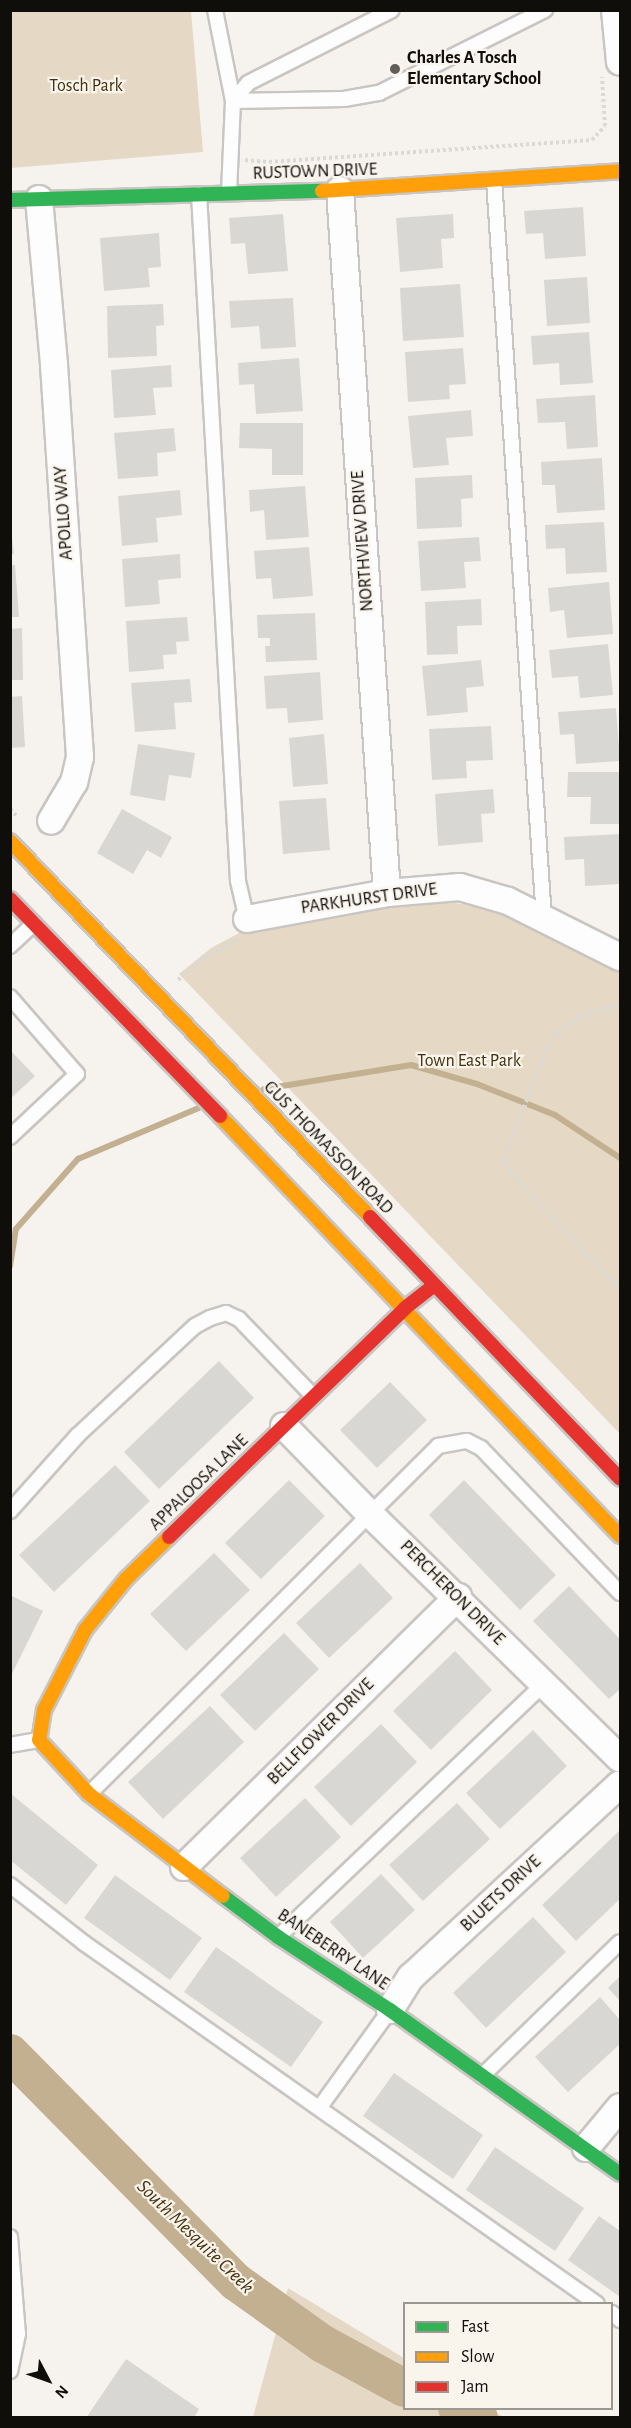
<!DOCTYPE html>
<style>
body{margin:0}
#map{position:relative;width:631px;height:2428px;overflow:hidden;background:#f6f3ef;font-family:"Alegreya Sans",sans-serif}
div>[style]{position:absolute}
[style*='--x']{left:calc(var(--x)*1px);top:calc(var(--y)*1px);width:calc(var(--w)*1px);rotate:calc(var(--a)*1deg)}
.green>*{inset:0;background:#e5d9c5}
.stream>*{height:6px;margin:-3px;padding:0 3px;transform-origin:3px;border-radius:3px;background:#c3b091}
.river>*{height:38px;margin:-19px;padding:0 19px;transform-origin:19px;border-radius:19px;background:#c3b091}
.building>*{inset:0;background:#d9d7d4}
.path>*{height:4px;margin-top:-2px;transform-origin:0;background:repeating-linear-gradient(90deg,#d9d9d7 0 3px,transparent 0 6px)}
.roads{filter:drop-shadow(2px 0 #c8c5c2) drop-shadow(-2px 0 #c8c5c2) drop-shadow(0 2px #c8c5c2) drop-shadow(0 -2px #c8c5c2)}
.lane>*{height:14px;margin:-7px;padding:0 7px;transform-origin:7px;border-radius:7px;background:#fefdfd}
.street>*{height:26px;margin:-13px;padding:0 13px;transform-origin:13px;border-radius:13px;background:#fefdfd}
.fast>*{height:14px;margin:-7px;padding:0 7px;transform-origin:7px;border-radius:7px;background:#30b455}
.slow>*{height:14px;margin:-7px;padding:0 7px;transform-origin:7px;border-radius:7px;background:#ff9f0a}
.jam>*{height:14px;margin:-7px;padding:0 7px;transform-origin:7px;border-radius:7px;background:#e5322d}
.dots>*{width:16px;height:16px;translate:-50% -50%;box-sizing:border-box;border:3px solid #f9f4ec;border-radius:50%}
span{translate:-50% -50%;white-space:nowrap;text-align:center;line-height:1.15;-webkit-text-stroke:4.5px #f9f4ec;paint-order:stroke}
.poi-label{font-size:18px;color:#0f0e0b;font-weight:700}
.left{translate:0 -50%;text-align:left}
.park-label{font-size:18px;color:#43300d}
.street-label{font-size:18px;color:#0f0e0b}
.water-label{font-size:20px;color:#493513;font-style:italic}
.frame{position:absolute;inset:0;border:12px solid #0f0e0b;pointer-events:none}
.legend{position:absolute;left:403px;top:2302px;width:210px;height:108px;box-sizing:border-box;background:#f9f4ec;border:2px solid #9b9892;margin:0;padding:8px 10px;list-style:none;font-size:18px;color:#0f0e0b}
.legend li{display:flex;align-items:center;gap:12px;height:30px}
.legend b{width:30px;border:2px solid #9b9892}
.north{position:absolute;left:18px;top:2350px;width:60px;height:60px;-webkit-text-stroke:4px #f9f4ec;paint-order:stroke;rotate:131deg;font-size:16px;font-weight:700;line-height:24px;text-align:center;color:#0f0e0b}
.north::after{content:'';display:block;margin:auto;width:21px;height:27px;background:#0f0e0b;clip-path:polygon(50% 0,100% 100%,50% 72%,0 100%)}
</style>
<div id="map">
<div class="green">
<div style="clip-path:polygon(11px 10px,191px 11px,203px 152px,11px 168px)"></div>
<div style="clip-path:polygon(450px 902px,502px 911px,620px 968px,620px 1434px,179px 974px,211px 948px,243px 931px,276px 921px,316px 914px)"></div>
<div style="clip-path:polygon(288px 2288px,404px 2358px,404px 2408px,489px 2409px,504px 2417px,253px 2417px)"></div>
</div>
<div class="stream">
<div style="--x:264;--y:1089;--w:149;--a:-9.3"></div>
<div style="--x:411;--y:1065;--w:69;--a:16.1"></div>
<div style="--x:477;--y:1084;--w:84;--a:21.7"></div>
<div style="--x:555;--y:1115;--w:78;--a:33.5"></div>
<div style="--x:10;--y:1266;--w:37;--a:-81"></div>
<div style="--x:16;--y:1229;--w:94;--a:-48.5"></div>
<div style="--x:78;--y:1159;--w:131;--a:-22.9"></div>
</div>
<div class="river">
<div style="--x:10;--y:2053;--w:322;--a:45.4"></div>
<div style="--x:236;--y:2282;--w:107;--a:35.5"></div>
<div style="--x:323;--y:2344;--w:92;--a:28.5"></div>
<div style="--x:457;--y:2408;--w:24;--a:24"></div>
</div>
<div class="building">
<div style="clip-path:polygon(583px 207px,586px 256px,545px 259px,543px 233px,526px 234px,524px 211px)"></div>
<div style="clip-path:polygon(283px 214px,288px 271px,248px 274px,245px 243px,231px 244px,229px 218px)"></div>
<div style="clip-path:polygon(453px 214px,454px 238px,441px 239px,443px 268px,400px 272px,396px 218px)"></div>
<div style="clip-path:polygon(159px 233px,161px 267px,148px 268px,150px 287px,104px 291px,100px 238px)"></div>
<div style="clip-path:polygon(587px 277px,590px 323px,547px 326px,544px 280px)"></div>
<div style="clip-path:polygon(460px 284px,464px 337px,403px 341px,400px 288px)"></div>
<div style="clip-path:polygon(293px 298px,296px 347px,261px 349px,259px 326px,231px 328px,229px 301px)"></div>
<div style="clip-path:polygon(163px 304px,164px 325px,156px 326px,157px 356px,108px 358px,107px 306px)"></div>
<div style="clip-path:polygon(589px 332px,593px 383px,560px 385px,559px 363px,533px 365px,531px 336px)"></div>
<div style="clip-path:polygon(463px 348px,466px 384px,449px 385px,450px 399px,408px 402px,405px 352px)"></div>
<div style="clip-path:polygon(299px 358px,303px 411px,256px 414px,254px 384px,239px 385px,238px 363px)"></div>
<div style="clip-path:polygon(171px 365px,172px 387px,153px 388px,156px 415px,114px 418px,111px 370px)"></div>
<div style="clip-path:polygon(595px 395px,598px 447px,567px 449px,565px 422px,538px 423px,536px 399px)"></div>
<div style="clip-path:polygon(471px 410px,473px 436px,446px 438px,449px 465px,413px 468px,408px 416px)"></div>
<div style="clip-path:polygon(240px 423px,303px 423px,303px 475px,272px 475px,272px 449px,239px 448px)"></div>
<div style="clip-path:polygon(174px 428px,176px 451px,157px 453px,158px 476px,118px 479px,114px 433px)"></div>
<div style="clip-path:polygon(602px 458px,605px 510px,557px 513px,555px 485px,542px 485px,541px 462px)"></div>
<div style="clip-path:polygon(472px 475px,473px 498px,461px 499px,462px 527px,417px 529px,415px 478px)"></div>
<div style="clip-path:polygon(305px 486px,309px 537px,266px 540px,264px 510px,250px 512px,249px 490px)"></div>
<div style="clip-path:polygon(180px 490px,182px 515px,156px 518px,158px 542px,122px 546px,118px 496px)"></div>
<div style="clip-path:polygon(10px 522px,14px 554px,10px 554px)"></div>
<div style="clip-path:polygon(604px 522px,607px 572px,566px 574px,565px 548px,546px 549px,545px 525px)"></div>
<div style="clip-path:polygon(479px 537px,481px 561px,464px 562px,466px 588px,421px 591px,418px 541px)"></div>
<div style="clip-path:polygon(309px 547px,313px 596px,273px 599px,271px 578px,256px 579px,254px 551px)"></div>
<div style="clip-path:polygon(180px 554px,181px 578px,158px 580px,160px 604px,125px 607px,122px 559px)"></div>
<div style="clip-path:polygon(10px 565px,15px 565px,19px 617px,10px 617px)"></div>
<div style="clip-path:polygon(609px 582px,613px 634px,567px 638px,564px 610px,550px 612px,548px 588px)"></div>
<div style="clip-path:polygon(481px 599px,482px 625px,457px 626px,458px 654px,427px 655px,425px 602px)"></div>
<div style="clip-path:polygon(315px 613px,317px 660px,266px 662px,265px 646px,270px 646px,270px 638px,258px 638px,257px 615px)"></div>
<div style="clip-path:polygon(187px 617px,189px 641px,176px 642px,177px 654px,163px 655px,164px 669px,129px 672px,126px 621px)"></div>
<div style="clip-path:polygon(22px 628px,23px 680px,10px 680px,10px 629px)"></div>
<div style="clip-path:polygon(608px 644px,613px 695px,580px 698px,578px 676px,552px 678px,549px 650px)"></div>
<div style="clip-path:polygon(481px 660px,484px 686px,466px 688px,468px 712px,427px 716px,422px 666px)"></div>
<div style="clip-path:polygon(320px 672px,323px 720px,288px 723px,287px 708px,266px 709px,264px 676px)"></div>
<div style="clip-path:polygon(190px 679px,192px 702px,174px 703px,176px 729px,135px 732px,131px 683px)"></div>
<div style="clip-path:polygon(22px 696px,25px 747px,10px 748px,10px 697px)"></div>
<div style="clip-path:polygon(616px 708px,620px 761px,576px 764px,574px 734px,560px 735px,558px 712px)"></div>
<div style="clip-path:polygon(491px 726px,493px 760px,466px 761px,467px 778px,432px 780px,429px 729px)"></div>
<div style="clip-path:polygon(324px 734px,328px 784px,293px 787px,289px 738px)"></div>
<div style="clip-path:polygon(138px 744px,195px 753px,191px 778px,169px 775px,165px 801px,130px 795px)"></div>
<div style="clip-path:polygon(568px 772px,620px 772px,620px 824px,590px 824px,591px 797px,567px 797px)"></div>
<div style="clip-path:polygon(493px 789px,495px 813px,481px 814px,483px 842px,438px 846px,435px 794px)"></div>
<div style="clip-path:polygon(326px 798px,330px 850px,283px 854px,279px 801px)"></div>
<div style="clip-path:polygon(122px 809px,172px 837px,161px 858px,147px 850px,133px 874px,97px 853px)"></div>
<div style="clip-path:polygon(620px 834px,620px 884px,585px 886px,584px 859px,565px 860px,564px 837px)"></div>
<div style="clip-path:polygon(10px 1050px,35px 1076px,10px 1099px)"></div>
<div style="clip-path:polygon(219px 1361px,254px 1398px,159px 1489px,124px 1452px)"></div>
<div style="clip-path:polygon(390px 1382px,427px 1420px,377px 1468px,340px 1430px)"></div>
<div style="clip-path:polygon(115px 1465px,150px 1501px,54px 1592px,19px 1555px)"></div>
<div style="clip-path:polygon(289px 1480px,325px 1516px,261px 1579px,225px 1543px)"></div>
<div style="clip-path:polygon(464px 1480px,556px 1575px,520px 1610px,429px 1515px)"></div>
<div style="clip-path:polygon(214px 1553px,250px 1590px,186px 1651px,150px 1614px)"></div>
<div style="clip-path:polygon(360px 1563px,393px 1598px,329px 1658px,296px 1623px)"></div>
<div style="clip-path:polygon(569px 1586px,620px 1639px,620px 1689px,609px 1699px,533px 1621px)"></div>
<div style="clip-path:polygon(10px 1595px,43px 1611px,10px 1678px)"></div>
<div style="clip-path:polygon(284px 1633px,319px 1669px,255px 1731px,220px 1695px)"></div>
<div style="clip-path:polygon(455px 1651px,492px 1690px,431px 1750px,393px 1711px)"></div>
<div style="clip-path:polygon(210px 1706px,244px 1742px,163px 1819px,128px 1782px)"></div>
<div style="clip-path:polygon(381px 1724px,417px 1762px,351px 1826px,314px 1787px)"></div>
<div style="clip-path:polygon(533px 1730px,567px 1766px,500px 1829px,466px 1793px)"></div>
<div style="clip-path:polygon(10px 1793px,98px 1865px,66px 1905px,10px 1860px)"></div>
<div style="clip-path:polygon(305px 1798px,341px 1837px,276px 1897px,240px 1858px)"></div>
<div style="clip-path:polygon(457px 1803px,490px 1839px,423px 1901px,389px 1865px)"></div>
<div style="clip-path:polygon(620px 1830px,620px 1899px,576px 1941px,542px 1905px)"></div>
<div style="clip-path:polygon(381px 1874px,415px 1910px,363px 1958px,330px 1922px)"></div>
<div style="clip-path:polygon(115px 1875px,202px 1938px,170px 1980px,84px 1918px)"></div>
<div style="clip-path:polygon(533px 1917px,566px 1952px,486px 2028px,453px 1993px)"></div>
<div style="clip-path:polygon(216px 1947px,323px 2022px,291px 2067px,184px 1992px)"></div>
<div style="clip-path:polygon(620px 1976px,620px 2001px,608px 1988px)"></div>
<div style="clip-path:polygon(600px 1997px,620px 2020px,620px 2044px,568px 2092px,535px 2057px)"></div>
<div style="clip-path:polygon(394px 2073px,483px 2135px,453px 2179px,363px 2116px)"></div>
<div style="clip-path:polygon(495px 2147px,584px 2208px,555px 2251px,466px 2190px)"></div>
<div style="clip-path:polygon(599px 2216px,620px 2231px,620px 2297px,568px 2260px)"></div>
<div style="clip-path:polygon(126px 2359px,199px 2409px,194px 2418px,86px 2418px)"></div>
</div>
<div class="path">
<div style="--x:245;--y:160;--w:24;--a:5"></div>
<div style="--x:269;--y:162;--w:324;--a:-3.9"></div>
<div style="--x:592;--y:140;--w:19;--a:-47"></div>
<div style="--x:605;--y:126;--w:49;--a:-93.5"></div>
<div style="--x:10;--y:809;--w:10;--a:45"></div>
<div style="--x:178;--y:980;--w:29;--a:-41"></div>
<div style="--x:200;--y:961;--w:44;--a:-30.1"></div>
<div style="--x:620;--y:1005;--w:37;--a:166"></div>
<div style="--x:584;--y:1014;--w:33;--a:145"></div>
<div style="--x:557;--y:1033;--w:19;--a:122"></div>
<div style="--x:547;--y:1049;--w:117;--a:111.5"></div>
<div style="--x:504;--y:1158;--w:15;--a:67"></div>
<div style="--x:510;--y:1172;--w:161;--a:46.8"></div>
</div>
<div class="roads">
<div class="lane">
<div style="--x:215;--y:10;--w:93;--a:78.8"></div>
<div style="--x:233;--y:101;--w:92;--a:92.5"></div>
<div style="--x:233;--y:101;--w:111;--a:-1"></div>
<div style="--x:344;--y:99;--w:36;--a:-10"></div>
<div style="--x:379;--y:93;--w:186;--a:-26.6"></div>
<div style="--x:233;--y:101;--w:23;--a:-50"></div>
<div style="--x:248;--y:83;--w:161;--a:-26.9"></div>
<div style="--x:494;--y:180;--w:741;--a:86.13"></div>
<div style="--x:199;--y:194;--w:688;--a:86.75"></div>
<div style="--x:238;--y:881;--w:39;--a:77"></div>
<div style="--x:10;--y:946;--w:33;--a:-43"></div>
<div style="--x:10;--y:997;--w:102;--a:49"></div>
<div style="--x:77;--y:1074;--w:92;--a:136.8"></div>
<div style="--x:10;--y:1511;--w:101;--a:-48.2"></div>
<div style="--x:77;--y:1436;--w:161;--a:-43"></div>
<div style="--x:195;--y:1326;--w:17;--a:-28"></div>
<div style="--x:210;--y:1318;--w:17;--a:-17"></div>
<div style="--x:226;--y:1313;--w:14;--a:25"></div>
<div style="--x:239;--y:1319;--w:108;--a:46.1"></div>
<div style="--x:10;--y:1745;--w:29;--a:-10"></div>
<div style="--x:89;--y:1794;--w:493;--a:-44.9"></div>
<div style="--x:438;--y:1446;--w:29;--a:-10"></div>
<div style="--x:467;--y:1441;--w:16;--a:27"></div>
<div style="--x:481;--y:1448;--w:201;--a:46.2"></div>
<div style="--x:10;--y:1885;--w:94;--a:38.1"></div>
<div style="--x:84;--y:1943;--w:627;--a:35.13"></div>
<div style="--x:278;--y:1937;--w:366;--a:-43.6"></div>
<div style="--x:482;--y:2076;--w:192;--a:-44.2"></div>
<div style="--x:320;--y:2107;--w:120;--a:-54.2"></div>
<div style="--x:10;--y:2237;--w:97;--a:85.3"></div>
<div style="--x:18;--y:2334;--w:38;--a:102"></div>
<div style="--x:612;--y:2313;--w:11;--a:41"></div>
</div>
<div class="street">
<div style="--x:615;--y:10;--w:52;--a:84.5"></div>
<div style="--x:340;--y:190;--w:705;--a:86.18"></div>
<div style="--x:39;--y:199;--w:167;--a:84.8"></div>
<div style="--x:54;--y:365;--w:393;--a:86.2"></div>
<div style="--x:80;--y:757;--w:26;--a:103"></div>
<div style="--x:74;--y:782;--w:45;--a:120.5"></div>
<div style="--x:247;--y:919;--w:142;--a:-10.5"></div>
<div style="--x:387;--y:893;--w:73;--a:-4.7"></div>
<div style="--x:460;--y:887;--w:50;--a:16.3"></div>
<div style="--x:508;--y:901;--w:125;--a:26.6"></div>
<div style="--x:284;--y:1426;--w:122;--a:45.7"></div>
<div style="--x:369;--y:1513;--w:351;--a:44.4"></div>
<div style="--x:184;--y:1867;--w:385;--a:-44.6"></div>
<div style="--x:390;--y:2010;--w:39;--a:-58"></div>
<div style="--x:411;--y:1977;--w:284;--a:-42.7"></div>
<div style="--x:586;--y:2148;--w:53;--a:-50.3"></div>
</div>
<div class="fast">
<div style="--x:10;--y:200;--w:312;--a:-1.7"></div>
<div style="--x:223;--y:1896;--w:69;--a:36.7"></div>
<div style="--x:278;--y:1937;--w:134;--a:33.1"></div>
<div style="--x:390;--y:2010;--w:282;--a:35.5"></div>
</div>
<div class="slow">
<div style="--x:322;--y:191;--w:299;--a:-3.8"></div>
<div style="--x:10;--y:841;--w:521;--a:46.25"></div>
<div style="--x:220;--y:1116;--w:580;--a:46.4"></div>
<div style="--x:169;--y:1537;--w:60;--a:135.7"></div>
<div style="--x:126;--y:1579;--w:65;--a:128.8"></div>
<div style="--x:85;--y:1630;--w:90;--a:117.1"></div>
<div style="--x:44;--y:1710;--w:30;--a:99"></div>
<div style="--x:39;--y:1740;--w:74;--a:47.2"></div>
<div style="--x:89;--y:1794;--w:168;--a:37.3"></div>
</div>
<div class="jam">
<div style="--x:10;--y:899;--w:302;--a:45.9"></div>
<div style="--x:370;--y:1217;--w:362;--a:46.3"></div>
<div style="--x:169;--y:1537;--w:329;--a:-44.1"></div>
<div style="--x:405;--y:1308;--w:36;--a:-38"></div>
</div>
</div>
<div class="dots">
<div style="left:395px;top:69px;background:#605e5b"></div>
</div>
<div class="poi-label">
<span class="left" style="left:407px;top:69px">Charles A Tosch<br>Elementary School</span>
</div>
<div class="park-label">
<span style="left:86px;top:86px">Tosch Park</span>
<span style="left:469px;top:1061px">Town East Park</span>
</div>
<div class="street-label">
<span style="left:315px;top:172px;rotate:-2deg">RUSTOWN DRIVE</span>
<span style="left:64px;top:513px;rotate:-94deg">APOLLO WAY</span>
<span style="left:363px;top:541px;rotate:-94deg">NORTHVIEW DRIVE</span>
<span style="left:369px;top:899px;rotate:-8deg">PARKHURST DRIVE</span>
<span style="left:328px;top:1148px;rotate:46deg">GUS THOMASSON ROAD</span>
<span style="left:199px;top:1483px;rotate:-44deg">APPALOOSA LANE</span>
<span style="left:452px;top:1593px;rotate:45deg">PERCHERON DRIVE</span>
<span style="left:321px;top:1732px;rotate:-45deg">BELLFLOWER DRIVE</span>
<span style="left:501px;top:1894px;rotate:-43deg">BLUETS DRIVE</span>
<span style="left:333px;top:1950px;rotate:34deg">BANEBERRY LANE</span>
</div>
<div class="water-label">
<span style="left:195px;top:2237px;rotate:44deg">South Mesquite Creek</span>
</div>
<div class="frame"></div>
<ul class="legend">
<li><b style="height:8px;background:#30b455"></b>Fast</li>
<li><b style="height:8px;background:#ff9f0a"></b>Slow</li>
<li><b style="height:8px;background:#e5322d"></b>Jam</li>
</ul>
<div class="north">N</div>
</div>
